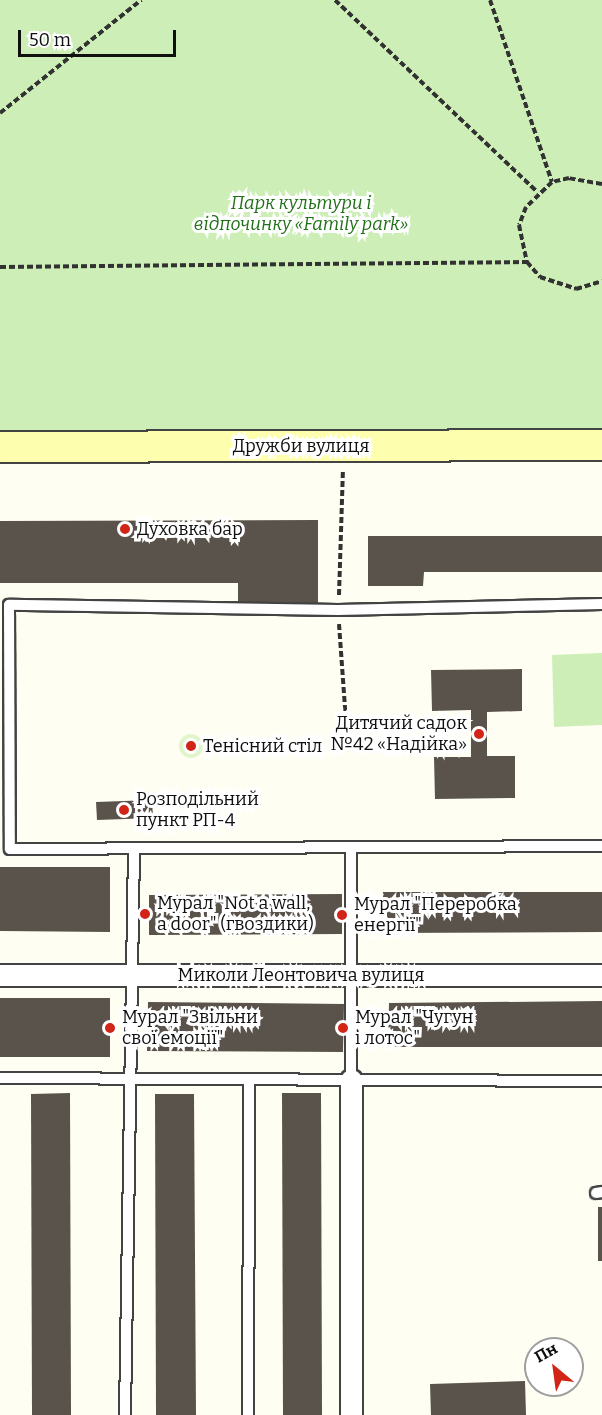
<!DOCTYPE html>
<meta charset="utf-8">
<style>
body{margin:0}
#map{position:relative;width:602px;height:1415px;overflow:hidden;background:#fffef3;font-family:Bitter,serif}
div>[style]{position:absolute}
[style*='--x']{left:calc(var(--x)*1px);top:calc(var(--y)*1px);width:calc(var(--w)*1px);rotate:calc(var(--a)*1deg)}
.green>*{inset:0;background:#cdefb7}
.pitch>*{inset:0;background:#e1f5ca}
.round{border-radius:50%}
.building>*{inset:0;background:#5a534b}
.path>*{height:4px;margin-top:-2px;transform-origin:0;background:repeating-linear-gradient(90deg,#323232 0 6px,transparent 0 9px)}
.roads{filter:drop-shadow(2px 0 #434343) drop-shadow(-2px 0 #434343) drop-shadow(0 2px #434343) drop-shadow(0 -2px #434343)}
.lane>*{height:10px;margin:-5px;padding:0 5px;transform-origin:5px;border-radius:5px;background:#fff}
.street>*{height:21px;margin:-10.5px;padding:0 10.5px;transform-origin:10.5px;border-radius:10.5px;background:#fff}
.secondary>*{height:30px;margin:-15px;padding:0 15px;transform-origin:15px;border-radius:15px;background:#feffae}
.dots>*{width:16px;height:16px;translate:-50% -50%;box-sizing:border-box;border:3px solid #fff;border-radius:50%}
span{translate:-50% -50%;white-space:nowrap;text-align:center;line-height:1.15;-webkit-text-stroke:6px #fff;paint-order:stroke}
.park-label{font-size:18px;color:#1f7117;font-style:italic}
.street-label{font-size:18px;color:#101010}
.poi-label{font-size:18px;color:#101010}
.left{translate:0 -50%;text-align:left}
.right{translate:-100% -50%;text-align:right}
.north{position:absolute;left:524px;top:1337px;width:60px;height:60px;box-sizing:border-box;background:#fff;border:2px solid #9f9f9f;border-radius:50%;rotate:331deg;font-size:16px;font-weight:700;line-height:24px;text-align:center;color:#101010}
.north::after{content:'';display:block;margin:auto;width:21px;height:27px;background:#d22417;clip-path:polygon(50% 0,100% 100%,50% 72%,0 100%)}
.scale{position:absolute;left:18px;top:30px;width:158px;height:27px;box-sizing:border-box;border:3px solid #101010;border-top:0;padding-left:8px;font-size:18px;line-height:21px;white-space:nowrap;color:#101010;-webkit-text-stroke:4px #fff;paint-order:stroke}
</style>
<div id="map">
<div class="green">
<div style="clip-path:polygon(0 0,602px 0,602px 429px,0 431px)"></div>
<div style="clip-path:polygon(602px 653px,602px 725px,554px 727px,552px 655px)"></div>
</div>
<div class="pitch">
<div class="round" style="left:179px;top:734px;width:24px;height:24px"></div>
</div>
<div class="building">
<div style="clip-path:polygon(318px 520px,318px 603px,238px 603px,238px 583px,0 583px,0 521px)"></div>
<div style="clip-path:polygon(368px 536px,602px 536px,602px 572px,424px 572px,423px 586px,368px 586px)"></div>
<div style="clip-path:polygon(522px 669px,522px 711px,487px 712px,487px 756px,515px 756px,515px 798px,435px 799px,434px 757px,471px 757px,471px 710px,432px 711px,431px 670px)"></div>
<div style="clip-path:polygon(152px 800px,153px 818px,97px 820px,96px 802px)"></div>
<div style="clip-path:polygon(0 867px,110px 867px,110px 932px,0 931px)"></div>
<div style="clip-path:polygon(383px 892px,602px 892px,602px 932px,383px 933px)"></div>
<div style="clip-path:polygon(342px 894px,342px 934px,149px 935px,149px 895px)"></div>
<div style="clip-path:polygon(0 998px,110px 998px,110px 1057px,0 1057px)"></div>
<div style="clip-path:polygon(602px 1001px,602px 1047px,388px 1047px,389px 1003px)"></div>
<div style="clip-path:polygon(148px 1002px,344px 1004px,343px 1052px,147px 1051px)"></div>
<div style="clip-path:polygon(70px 1093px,71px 1415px,32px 1415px,31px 1094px)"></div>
<div style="clip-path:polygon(282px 1093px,321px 1093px,322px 1415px,283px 1415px)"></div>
<div style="clip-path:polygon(155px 1094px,194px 1094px,196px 1415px,156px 1415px)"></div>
<div style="clip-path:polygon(598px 1207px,602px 1207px,602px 1261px,598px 1261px)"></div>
<div style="clip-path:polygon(525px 1381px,526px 1415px,431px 1415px,430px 1384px)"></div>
</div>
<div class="path">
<div style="--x:335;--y:0;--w:279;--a:43.5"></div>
<div style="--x:490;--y:0;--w:192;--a:71.2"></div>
<div style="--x:0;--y:113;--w:181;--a:-38.7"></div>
<div style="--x:602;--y:184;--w:34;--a:-170"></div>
<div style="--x:569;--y:178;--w:17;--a:167"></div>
<div style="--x:552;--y:182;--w:36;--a:136"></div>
<div style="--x:526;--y:207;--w:19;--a:111"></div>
<div style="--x:519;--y:225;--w:38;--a:78"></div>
<div style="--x:527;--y:262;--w:20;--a:49"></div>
<div style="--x:540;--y:277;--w:38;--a:18"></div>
<div style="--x:576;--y:289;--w:27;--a:-17"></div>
<div style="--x:0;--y:267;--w:527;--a:-0.54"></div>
<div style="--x:339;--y:595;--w:124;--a:-88.2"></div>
<div style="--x:339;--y:624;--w:112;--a:85.9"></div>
</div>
<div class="roads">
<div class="lane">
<div style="--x:602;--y:604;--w:264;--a:178.7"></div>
<div style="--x:338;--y:610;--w:329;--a:-179.1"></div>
<div style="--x:9;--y:605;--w:244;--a:89.8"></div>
<div style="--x:10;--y:849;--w:592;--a:-0.29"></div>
<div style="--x:0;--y:1078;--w:602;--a:0.29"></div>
<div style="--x:351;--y:1080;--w:233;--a:-90"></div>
<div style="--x:596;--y:1193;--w:6;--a:-9"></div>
<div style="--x:125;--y:1415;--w:566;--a:-89.09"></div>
<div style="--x:248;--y:1415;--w:336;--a:-89.8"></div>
</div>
<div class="street">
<div style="--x:0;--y:975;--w:602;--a:0"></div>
<div style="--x:351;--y:1415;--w:335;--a:-90"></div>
</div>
<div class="secondary">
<div style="--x:0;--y:447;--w:602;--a:-0.19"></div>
</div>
</div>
<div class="dots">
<div style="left:125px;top:529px;background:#d22417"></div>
<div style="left:479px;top:734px;background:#d22417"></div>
<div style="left:191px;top:746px;background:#d22417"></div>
<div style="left:124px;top:810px;background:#d22417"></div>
<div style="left:145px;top:914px;background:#d22417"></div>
<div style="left:342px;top:915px;background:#d22417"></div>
<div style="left:110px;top:1028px;background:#d22417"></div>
<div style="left:343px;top:1028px;background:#d22417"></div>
</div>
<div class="park-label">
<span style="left:301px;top:214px">Парк культури і<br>відпочинку «Family park»</span>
</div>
<div class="street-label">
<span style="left:301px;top:446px">Дружби вулиця</span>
<span style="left:301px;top:975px">Миколи Леонтовича вулиця</span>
</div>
<div class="poi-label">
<span class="left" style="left:137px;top:529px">Духовка бар</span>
<span class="right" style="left:467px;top:734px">Дитячий садок<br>№42 «Надійка»</span>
<span class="left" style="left:203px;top:746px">Тенісний стіл</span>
<span class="left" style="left:136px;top:810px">Розподільний<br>пункт РП-4</span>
<span class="left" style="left:157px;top:914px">Мурал "Not a wall,<br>a door" (гвоздики)</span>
<span class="left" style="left:354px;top:915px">Мурал "Переробка<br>енергії"</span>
<span class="left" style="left:122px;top:1028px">Мурал "Звільни<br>свої емоції"</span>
<span class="left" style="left:355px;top:1028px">Мурал "Чугун<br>і лотос"</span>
</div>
<div class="north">Пн</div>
<div class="scale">50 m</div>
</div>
